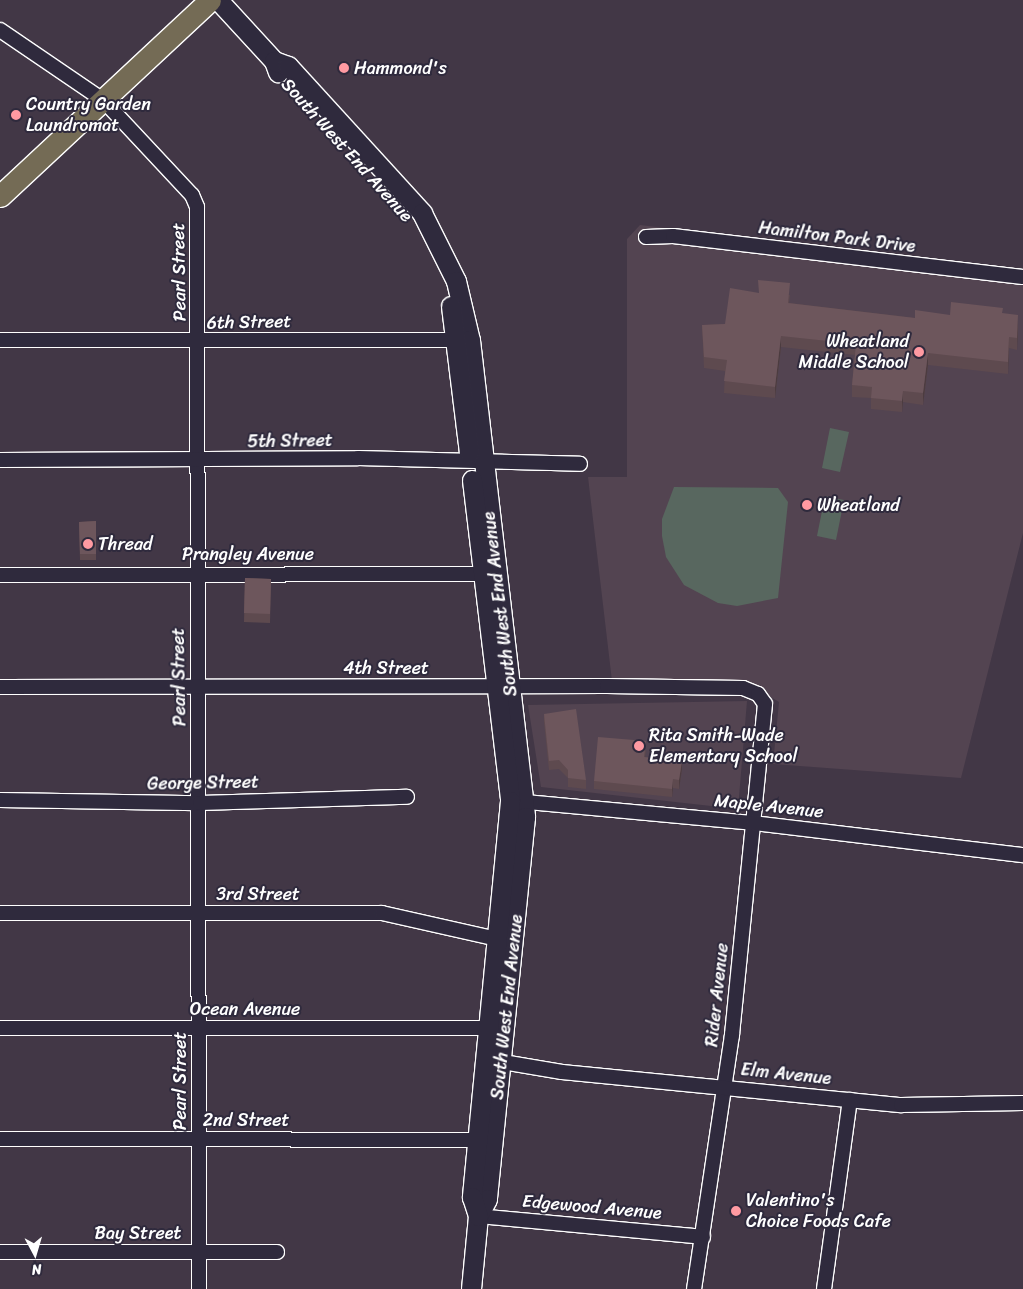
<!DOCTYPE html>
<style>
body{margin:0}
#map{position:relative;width:1023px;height:1289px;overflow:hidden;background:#423746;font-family:Sriracha,sans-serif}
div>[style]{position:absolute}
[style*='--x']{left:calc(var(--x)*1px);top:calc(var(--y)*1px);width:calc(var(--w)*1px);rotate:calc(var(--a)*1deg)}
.built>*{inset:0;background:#534451}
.green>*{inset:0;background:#58675f}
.roads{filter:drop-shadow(1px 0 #fff) drop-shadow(-1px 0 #fff) drop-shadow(0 1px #fff) drop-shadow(0 -1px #fff)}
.minor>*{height:14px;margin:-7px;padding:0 7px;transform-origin:7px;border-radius:7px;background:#2f2a3d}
.secondary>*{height:19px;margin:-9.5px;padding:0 9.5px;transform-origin:9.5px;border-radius:9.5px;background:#2f2a3d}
.primary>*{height:21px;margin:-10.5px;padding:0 10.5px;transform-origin:10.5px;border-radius:10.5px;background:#746b55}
.wall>*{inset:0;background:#5e4a4f}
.shaded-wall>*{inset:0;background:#4c3c40}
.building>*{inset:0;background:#6d565c}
.dots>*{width:14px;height:14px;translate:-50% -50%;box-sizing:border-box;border:2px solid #2f2a3d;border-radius:50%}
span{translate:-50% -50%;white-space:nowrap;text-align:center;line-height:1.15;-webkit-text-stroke:4px #2f2a3d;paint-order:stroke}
.poi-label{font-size:18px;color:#fff}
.left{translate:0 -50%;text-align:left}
.right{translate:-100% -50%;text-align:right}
.street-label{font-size:18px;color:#fff}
.north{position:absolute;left:10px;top:1229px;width:50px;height:50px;-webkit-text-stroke:4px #2f2a3d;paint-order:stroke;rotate:174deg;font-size:14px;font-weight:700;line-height:20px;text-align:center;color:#fff}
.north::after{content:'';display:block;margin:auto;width:18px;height:22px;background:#fff;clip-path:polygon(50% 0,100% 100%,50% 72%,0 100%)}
</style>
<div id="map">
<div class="built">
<div style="clip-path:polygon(640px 225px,1023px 271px,1023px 533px,961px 778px,773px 764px,779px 702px,751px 685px,612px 681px,588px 477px,627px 477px,627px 239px)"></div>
<div style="clip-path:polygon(747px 701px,738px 809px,541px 787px,528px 705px)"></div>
</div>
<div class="green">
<div style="clip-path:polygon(830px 428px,849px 432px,840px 472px,822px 468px)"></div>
<div style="clip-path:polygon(674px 487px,778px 488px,788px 502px,778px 598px,737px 606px,718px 603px,684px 585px,666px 557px,662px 536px,662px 519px)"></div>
<div style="clip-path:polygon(825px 496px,844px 500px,836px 540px,817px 536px)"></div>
</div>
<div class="roads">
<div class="minor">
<div style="--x:0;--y:30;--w:125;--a:34.2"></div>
<div style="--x:103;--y:100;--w:130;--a:46.9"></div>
<div style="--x:192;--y:195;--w:13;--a:67"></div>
<div style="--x:197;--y:207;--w:1082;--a:89.89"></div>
<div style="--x:646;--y:237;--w:27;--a:-2"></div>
<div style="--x:673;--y:236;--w:352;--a:6.7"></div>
<div style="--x:0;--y:340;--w:464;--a:0"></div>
<div style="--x:0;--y:460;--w:358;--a:-0.3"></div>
<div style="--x:358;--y:458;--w:222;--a:1.5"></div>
<div style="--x:0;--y:575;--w:492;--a:-0.1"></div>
<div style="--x:0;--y:687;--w:607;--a:-0.09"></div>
<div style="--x:607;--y:686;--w:136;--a:0.8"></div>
<div style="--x:743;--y:688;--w:16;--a:22"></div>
<div style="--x:758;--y:694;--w:12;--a:55"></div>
<div style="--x:765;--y:704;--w:333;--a:95.7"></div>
<div style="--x:732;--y:1035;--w:257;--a:98.5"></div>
<div style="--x:0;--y:800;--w:200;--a:0.9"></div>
<div style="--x:200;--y:803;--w:207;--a:-1.7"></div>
<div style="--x:516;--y:801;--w:238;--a:5.3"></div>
<div style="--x:753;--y:823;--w:272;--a:6.8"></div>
<div style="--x:0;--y:913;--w:382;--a:0"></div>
<div style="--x:382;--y:913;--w:127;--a:12.7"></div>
<div style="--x:0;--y:1028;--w:490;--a:0"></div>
<div style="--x:491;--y:1060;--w:72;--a:9.6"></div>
<div style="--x:562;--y:1072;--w:341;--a:5.6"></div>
<div style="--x:901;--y:1105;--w:122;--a:-0.9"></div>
<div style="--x:0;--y:1139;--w:487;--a:0.1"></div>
<div style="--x:478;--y:1216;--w:226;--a:5.3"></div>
<div style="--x:0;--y:1252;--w:277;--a:0"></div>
<div style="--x:824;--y:1289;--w:191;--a:-82.2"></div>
</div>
<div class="secondary">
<div style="--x:218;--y:0;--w:83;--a:47.4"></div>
<div style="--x:274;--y:61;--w:12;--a:70"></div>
<div style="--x:274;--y:61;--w:15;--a:20"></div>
<div style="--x:288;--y:66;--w:199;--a:47.6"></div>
<div style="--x:422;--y:213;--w:76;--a:63.4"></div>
<div style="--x:456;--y:281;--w:61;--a:76.7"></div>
<div style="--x:470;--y:340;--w:480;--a:83.4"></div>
<div style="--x:525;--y:817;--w:384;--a:95.7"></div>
<div style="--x:487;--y:1199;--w:19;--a:118"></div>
<div style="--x:478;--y:1216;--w:73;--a:95.5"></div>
<div style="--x:451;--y:306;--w:148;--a:83"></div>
<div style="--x:472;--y:480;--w:323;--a:83.2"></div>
<div style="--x:510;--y:801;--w:398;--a:95.5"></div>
<div style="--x:472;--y:1197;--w:20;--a:72"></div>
</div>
<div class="primary">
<div style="--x:0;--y:196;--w:287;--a:-43"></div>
</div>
</div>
<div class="wall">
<div style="clip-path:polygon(758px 293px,790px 295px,789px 303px,915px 318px,950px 315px,1003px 313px,1018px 327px,1017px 350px,1009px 348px,1008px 374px,928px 365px,923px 405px,903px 402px,902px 412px,871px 409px,871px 398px,852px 397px,852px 385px,855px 355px,781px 347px,775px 398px,724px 393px,725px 371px,704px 368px,702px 325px,725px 324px)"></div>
<div style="clip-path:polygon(96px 521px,96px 560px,80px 560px,79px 522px)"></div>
<div style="clip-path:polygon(245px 578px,271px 579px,270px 623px,244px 622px)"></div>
<div style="clip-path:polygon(544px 714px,586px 780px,586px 789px,568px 787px,568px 778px,559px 769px,549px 770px,544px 722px)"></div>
<div style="clip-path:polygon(646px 750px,645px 757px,682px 769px,679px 789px,673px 788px,672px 797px,594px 789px,594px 781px)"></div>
</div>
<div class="shaded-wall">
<div style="clip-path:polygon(1018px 315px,1018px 327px,1017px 350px,1017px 338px)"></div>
<div style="clip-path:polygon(781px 336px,781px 347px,775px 398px,775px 387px)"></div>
<div style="clip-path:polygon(1009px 337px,1009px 348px,1008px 374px,1008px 362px)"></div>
<div style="clip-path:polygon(928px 353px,928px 365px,923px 405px,923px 393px)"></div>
<div style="clip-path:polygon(903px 391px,903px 402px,902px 412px,902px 401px)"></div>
<div style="clip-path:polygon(682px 761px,682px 769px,679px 789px,679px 780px)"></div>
<div style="clip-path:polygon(673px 779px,673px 788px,672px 797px,672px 789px)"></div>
</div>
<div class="building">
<div style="clip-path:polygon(758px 280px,790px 283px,788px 303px,915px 318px,915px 310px,950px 315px,951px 302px,1003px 308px,1002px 313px,1018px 315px,1017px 338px,1009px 337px,1008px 362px,928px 353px,923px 393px,903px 391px,902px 401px,871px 398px,872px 387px,852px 385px,856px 344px,781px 336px,775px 387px,724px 381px,727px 360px,704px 357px,702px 325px,725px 324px,730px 288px,759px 293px)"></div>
<div style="clip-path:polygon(96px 521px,96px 554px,80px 554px,79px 522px)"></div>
<div style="clip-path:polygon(245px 578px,271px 579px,270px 614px,244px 613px)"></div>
<div style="clip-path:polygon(576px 709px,586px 780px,568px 778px,568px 770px,559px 760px,549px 761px,544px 714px)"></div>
<div style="clip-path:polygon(598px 737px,646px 741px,644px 757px,682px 761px,679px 780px,673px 779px,672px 789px,594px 781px)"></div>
</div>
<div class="dots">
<div style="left:344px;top:68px;background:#ff9aa2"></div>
<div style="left:16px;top:115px;background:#ff9aa2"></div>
<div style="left:919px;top:352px;background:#ff9aa2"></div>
<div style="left:807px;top:505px;background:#ff9aa2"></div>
<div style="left:88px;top:544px;background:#ff9aa2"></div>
<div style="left:639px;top:746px;background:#ff9aa2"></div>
<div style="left:736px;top:1211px;background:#ff9aa2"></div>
</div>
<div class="poi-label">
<span class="left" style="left:354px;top:68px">Hammond's</span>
<span class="left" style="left:26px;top:115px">Country Garden<br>Laundromat</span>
<span class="right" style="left:909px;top:352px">Wheatland<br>Middle School</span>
<span class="left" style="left:817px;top:505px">Wheatland</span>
<span class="left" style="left:98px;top:544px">Thread</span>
<span class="left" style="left:649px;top:746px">Rita Smith-Wade<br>Elementary School</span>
<span class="left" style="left:746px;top:1211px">Valentino's<br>Choice Foods Cafe</span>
</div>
<div class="street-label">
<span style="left:347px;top:150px;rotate:48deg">South West End Avenue</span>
<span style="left:837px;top:237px;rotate:7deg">Hamilton Park Drive</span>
<span style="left:179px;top:272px;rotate:-91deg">Pearl Street</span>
<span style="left:249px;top:322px;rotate:-1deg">6th Street</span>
<span style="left:290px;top:441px;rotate:-1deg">5th Street</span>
<span style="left:248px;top:554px">Prangley Avenue</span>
<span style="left:500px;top:604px;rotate:-97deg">South West End Avenue</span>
<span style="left:386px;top:668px">4th Street</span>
<span style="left:179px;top:677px;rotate:-91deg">Pearl Street</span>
<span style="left:203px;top:783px;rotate:-1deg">George Street</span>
<span style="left:769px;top:806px;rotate:6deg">Maple Avenue</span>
<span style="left:258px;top:894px">3rd Street</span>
<span style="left:717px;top:995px;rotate:-84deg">Rider Avenue</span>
<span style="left:507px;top:1007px;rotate:-84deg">South West End Avenue</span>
<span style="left:245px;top:1009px">Ocean Avenue</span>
<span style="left:786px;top:1074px;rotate:6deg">Elm Avenue</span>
<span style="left:180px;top:1081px;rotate:-90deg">Pearl Street</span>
<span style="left:246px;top:1120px">2nd Street</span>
<span style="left:592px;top:1207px;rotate:5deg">Edgewood Avenue</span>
<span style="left:138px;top:1233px">Bay Street</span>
</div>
<div class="north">N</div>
</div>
